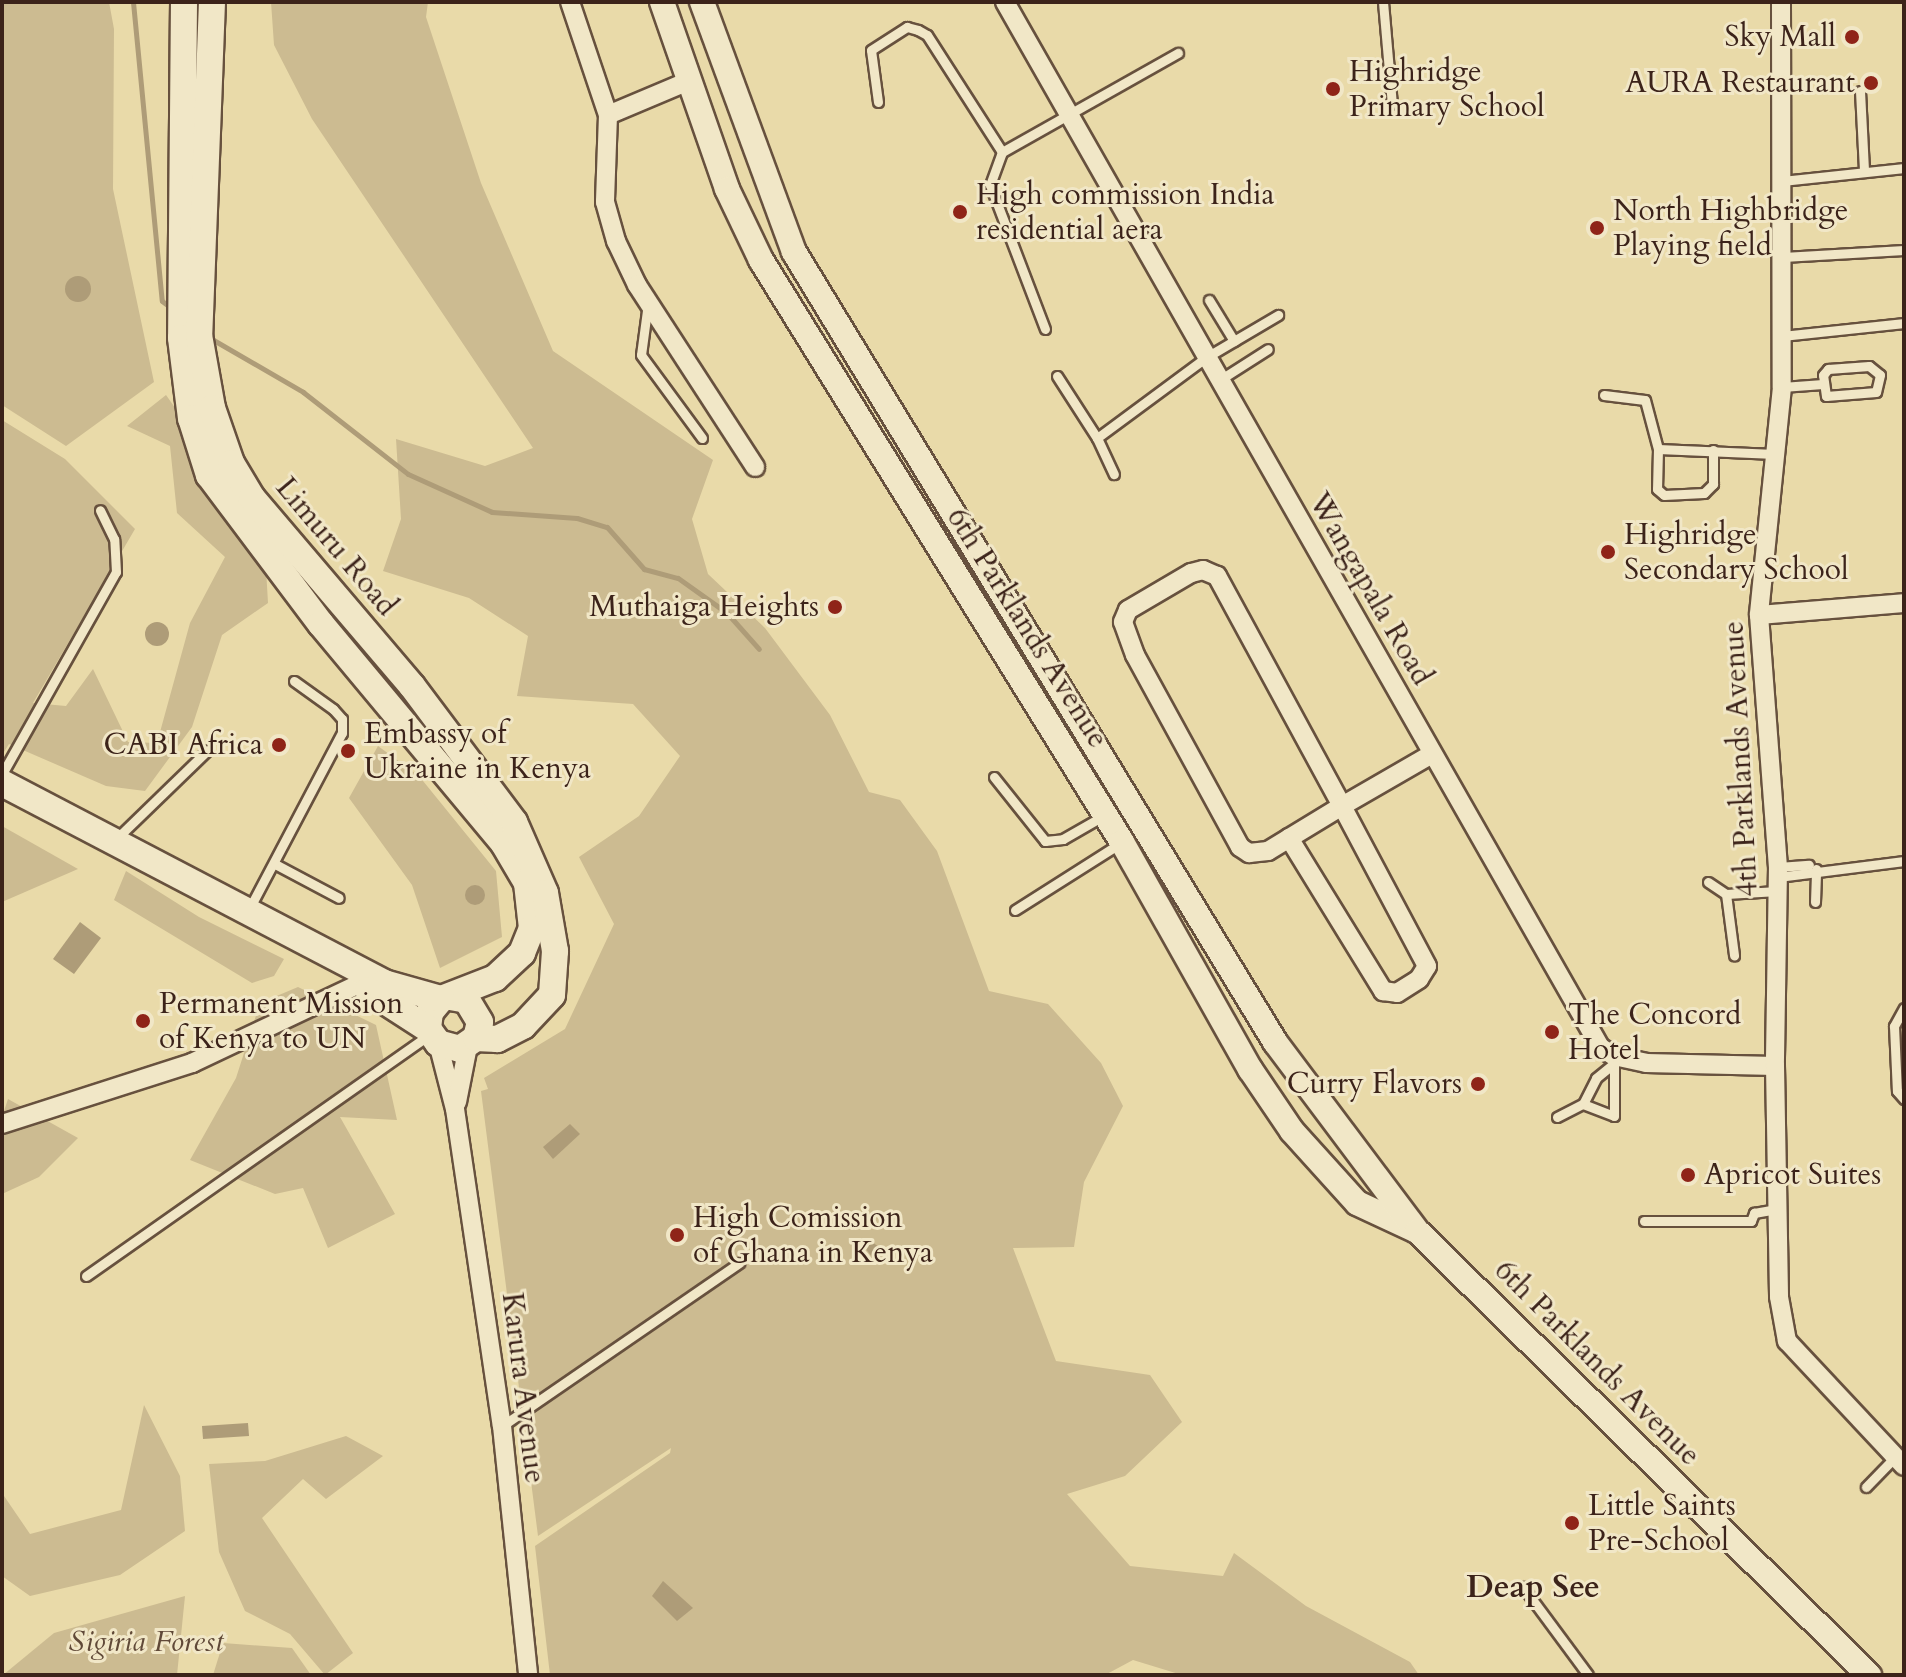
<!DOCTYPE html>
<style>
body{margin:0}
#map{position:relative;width:1906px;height:1677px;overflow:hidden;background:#e9daa9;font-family:Cardo,serif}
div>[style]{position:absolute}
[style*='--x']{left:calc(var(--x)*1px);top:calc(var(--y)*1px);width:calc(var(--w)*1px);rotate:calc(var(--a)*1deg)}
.green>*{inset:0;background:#ccbb91}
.water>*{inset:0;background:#ae9c78}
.round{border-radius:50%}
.stream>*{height:5px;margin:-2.5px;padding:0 2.5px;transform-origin:2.5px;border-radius:2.5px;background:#ae9c78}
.roads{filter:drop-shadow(2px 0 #67513e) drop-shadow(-2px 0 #67513e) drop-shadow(0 2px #67513e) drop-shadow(0 -2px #67513e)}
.service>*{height:9px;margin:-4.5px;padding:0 4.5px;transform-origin:4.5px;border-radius:4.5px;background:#f1e7c7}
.minor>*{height:18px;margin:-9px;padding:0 9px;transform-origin:9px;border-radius:9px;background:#f1e7c7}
.tertiary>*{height:24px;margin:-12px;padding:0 12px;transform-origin:12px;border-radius:12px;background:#f1e7c7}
.secondary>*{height:26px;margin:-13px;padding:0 13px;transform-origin:13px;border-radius:13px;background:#f1e7c7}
.dots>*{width:22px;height:22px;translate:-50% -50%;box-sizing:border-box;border:4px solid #f1e7c7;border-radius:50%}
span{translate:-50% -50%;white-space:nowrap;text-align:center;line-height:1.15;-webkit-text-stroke:6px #f1e7c7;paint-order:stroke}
.poi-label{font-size:30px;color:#3c231a}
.right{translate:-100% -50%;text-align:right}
.left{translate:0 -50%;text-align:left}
.street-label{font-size:30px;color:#3c231a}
.park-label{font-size:30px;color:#604938;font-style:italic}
.neighbourhood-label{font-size:32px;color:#3c231a;font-weight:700}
.frame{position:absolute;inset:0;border:4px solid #3c231a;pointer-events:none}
</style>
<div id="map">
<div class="green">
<div style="clip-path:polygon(2px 2px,109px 2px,114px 29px,113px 189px,154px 382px,66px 446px,2px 405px)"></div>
<div style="clip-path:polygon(271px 2px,428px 2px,426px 17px,481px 183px,553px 351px,713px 460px,692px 519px,708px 574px,765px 628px,830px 715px,869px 792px,900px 800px,937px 851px,989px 991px,1048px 1004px,1101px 1063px,1123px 1106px,1084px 1182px,1074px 1247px,1013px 1248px,1056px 1361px,1150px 1375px,1182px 1422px,1125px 1476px,1067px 1494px,1130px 1566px,1223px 1576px,1234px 1553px,1306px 1606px,1410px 1662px,1419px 1675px,1182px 1675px,1133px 1660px,1105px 1675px,550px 1675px,535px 1546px,670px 1453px,671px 1448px,538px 1536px,481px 1091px,488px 1089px,484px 1078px,565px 1029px,614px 924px,579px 857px,639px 816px,680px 756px,633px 704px,517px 696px,528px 636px,469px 598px,383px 571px,401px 519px,396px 439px,485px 466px,533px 448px,312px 119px,274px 45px)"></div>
<div style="clip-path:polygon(166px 395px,264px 533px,268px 603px,222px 635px,192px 727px,145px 791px,106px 786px,9px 744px,2px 755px,2px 420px,65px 459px,135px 529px,33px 703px,66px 706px,93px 669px,128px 742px,157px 743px,190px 623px,225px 557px,177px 513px,170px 446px,127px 426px)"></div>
<div style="clip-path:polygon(378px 746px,419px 776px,496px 871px,502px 937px,440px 968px,412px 885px,349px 798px)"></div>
<div style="clip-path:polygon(2px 826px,78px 869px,2px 902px)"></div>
<div style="clip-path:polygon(126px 871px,199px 917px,284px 959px,274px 976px,252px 983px,114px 900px)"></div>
<div style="clip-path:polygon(298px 987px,376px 1025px,397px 1120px,340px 1117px,395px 1214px,328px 1248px,303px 1188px,275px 1194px,190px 1160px,236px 1078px,260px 1003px)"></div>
<div style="clip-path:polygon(8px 1099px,78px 1138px,39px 1177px,2px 1194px,2px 1117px)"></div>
<div style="clip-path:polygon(144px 1405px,180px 1476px,185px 1531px,120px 1575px,30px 1596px,2px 1576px,2px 1493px,30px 1534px,121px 1510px)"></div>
<div style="clip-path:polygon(346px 1436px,383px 1456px,326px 1499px,303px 1479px,262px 1518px,353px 1653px,325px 1675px,290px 1634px,245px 1611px,219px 1552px,209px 1464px,265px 1461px)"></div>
<div style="clip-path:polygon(185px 1596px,177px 1675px,3px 1675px,54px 1633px)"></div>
<div style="clip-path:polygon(223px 1643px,292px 1648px,311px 1675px,213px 1675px)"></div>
</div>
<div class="water">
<div class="round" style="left:65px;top:276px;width:26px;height:26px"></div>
<div class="round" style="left:145px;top:622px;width:24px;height:24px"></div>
<div class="round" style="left:465px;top:885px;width:20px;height:20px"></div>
<div style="clip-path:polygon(80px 922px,101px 938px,74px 974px,53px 959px)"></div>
<div style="clip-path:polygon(570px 1124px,580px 1134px,553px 1159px,543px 1147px)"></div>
<div style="clip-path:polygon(866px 1238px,885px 1251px,876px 1262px,862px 1244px)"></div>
<div style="clip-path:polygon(248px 1423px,249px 1436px,203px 1439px,202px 1426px)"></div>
<div style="clip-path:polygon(663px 1581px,693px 1608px,677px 1621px,652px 1596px)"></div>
</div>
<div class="stream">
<div style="--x:133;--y:2;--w:300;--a:84.5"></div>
<div style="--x:162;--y:301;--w:15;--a:37"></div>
<div style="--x:210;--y:338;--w:108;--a:30.1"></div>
<div style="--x:303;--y:392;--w:133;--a:38"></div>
<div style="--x:408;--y:474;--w:92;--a:24.3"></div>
<div style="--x:492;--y:512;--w:85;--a:4"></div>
<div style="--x:577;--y:518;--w:31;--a:17"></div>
<div style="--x:607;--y:527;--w:56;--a:48.6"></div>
<div style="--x:644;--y:569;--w:35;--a:15"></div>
<div style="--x:678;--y:578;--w:60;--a:35.5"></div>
<div style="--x:727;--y:613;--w:48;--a:48.4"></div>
</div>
<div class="roads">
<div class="service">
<div style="--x:1383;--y:2;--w:102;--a:85"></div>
<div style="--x:1860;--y:91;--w:80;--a:87.1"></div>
<div style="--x:878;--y:102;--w:52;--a:-97.7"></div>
<div style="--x:871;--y:50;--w:43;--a:-32.6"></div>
<div style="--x:907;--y:27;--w:11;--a:15"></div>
<div style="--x:918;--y:30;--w:10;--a:29"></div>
<div style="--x:927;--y:35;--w:139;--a:57.3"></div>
<div style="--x:1782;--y:181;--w:123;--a:-6.1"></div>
<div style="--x:1783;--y:257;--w:121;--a:-3.3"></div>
<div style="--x:1209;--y:300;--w:48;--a:58.6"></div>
<div style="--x:648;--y:303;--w:52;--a:97.7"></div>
<div style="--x:641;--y:355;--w:103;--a:53.7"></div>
<div style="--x:1045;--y:329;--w:154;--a:-110.9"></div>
<div style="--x:990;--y:185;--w:35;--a:-70"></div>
<div style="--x:1002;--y:152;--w:202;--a:-29.4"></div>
<div style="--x:1782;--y:336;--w:123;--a:-6.1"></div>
<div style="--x:1869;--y:366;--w:14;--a:39"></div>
<div style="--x:1880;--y:375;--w:17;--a:103"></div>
<div style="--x:1876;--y:392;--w:50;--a:175.4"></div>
<div style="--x:1826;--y:396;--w:21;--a:-98"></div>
<div style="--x:1823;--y:375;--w:8;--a:-50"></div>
<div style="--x:1828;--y:369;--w:41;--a:-4.2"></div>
<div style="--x:1057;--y:376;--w:74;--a:57.2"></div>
<div style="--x:1097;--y:438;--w:134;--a:-36.5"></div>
<div style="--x:1205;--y:358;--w:85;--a:-30.5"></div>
<div style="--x:1218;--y:381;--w:59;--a:-32.6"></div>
<div style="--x:1782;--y:387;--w:41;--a:-4.2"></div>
<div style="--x:1604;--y:395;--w:41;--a:7"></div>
<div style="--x:1645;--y:400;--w:51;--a:75.1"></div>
<div style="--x:1658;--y:449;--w:117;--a:2.4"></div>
<div style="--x:1097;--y:438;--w:40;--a:65"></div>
<div style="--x:1658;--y:449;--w:40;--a:91.4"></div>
<div style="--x:1657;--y:489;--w:9;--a:41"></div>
<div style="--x:1664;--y:495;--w:40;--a:-2.9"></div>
<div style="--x:1704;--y:493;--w:13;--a:-45"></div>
<div style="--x:1713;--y:484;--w:34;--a:-90"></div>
<div style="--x:2;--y:774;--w:232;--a:-60.6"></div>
<div style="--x:116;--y:572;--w:33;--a:-93"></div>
<div style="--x:114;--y:539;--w:32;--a:-116"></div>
<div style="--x:994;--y:777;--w:82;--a:51.4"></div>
<div style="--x:1045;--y:841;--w:18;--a:-6"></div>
<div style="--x:1063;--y:839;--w:46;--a:-29.9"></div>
<div style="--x:115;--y:840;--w:129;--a:-44.1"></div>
<div style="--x:275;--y:864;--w:72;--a:28"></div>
<div style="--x:1778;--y:867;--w:31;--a:-4"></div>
<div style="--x:1778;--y:877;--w:127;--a:-7.2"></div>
<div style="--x:1708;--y:882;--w:22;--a:34"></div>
<div style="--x:1726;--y:894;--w:52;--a:-3.3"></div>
<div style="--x:1726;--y:894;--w:62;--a:82.5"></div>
<div style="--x:1815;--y:902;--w:33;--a:-88"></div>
<div style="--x:1015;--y:910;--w:123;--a:-32.4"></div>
<div style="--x:248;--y:911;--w:201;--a:-62.2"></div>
<div style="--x:342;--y:733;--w:14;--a:-90"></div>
<div style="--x:342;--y:719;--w:13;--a:-132"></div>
<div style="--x:333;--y:709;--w:48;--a:-144.3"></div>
<div style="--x:1904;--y:1008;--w:21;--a:119"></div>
<div style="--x:1894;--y:1026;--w:65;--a:87.4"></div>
<div style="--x:1897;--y:1091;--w:11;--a:49"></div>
<div style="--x:1583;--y:1104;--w:33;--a:21"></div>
<div style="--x:1614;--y:1116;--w:60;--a:-90"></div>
<div style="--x:1557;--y:1117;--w:29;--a:-27"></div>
<div style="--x:1583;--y:1104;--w:29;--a:-63"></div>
<div style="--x:1596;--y:1078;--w:21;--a:-39"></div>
<div style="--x:1644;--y:1221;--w:107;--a:0"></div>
<div style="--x:1751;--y:1221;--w:9;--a:-69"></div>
<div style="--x:1754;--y:1213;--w:23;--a:-10"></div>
<div style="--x:86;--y:1276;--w:417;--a:-35.1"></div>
<div style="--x:502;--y:1426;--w:288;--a:-34.5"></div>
<div style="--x:1866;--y:1487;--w:42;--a:-46"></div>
<div style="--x:1523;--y:1587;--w:109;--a:53.5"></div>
</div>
<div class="minor">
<div style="--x:570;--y:2;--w:119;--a:71.4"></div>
<div style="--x:608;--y:115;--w:87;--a:92"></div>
<div style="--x:605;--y:202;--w:41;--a:74.2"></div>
<div style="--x:616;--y:241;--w:49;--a:64.5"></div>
<div style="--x:637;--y:285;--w:217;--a:57"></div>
<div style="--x:1005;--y:2;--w:1203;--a:60.34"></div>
<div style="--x:1600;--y:1047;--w:17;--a:33"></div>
<div style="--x:1614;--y:1056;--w:33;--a:12"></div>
<div style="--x:1646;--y:1063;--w:129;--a:1.3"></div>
<div style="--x:1781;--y:2;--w:385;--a:89.9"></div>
<div style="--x:1782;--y:387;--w:229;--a:95.8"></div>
<div style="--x:1759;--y:615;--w:253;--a:85.7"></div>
<div style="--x:1778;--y:867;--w:199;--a:90.9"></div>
<div style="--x:1775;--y:1066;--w:231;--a:89"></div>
<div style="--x:1779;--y:1297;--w:45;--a:79.7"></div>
<div style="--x:1787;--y:1341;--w:171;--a:46.9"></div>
<div style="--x:608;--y:115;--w:85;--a:-22.9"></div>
<div style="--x:1759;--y:615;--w:145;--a:-4.7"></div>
<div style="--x:1289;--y:838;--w:180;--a:58.4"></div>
<div style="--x:1383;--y:991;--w:14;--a:8"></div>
<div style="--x:1397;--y:993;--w:26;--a:-32"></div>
<div style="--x:1419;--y:979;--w:15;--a:-58"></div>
<div style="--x:1427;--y:966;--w:181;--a:-118"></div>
<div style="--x:1342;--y:806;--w:262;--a:-118.5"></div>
<div style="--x:1217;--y:576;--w:15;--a:-157"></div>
<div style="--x:1203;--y:570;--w:12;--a:166"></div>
<div style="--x:1191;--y:573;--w:73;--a:149.6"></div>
<div style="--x:1128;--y:610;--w:13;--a:113"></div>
<div style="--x:1123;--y:622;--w:35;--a:70"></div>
<div style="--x:1135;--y:655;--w:219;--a:61.3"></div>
<div style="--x:1240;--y:847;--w:11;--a:34"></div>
<div style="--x:1249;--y:853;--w:19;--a:-6"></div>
<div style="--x:1268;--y:851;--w:87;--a:-31.3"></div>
<div style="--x:1342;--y:806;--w:104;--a:-30"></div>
<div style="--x:438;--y:1043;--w:68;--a:75.6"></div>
<div style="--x:455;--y:1109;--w:320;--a:81.6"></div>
<div style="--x:502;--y:1426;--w:250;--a:84"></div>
<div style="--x:457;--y:1102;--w:57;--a:-78.9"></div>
<div style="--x:2;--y:1124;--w:200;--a:-17.8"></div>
<div style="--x:192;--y:1063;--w:185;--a:-25.3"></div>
</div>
<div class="tertiary">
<div style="--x:662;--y:2;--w:198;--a:70.8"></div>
<div style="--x:727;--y:189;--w:79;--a:64.4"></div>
<div style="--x:761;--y:260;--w:685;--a:58.19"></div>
<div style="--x:1122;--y:842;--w:261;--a:60.6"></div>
<div style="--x:1250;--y:1069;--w:75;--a:55.9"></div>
<div style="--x:1292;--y:1131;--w:97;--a:47.9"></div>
<div style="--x:1357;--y:1203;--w:64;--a:25"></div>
<div style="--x:702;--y:2;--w:266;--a:69.8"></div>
<div style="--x:794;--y:252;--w:925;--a:58.66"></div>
<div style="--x:1275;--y:1042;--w:236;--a:53.1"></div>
<div style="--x:1417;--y:1231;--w:634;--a:44.49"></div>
</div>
<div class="secondary">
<div style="--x:184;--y:2;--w:336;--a:90.5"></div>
<div style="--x:181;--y:338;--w:81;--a:82.9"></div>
<div style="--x:191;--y:418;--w:60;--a:72.5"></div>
<div style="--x:209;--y:475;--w:186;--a:53.1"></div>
<div style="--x:321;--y:624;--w:286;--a:50.2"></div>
<div style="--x:504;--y:844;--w:45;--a:59.5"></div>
<div style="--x:527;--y:883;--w:45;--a:83.7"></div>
<div style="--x:532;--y:928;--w:27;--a:112"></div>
<div style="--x:522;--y:953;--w:37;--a:137"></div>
<div style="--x:495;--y:978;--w:58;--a:158.7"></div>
<div style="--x:441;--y:999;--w:17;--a:130"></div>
<div style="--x:430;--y:1012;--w:17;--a:97"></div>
<div style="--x:428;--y:1029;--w:17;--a:54"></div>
<div style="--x:438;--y:1043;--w:23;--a:15"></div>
<div style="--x:460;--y:1049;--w:19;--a:-35"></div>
<div style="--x:476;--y:1038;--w:16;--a:-76"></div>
<div style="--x:480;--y:1022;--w:26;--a:-121"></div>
<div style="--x:467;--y:1000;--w:17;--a:-170"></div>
<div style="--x:212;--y:2;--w:333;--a:92.2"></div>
<div style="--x:199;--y:335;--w:74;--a:79.9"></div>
<div style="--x:212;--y:408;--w:58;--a:70.9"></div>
<div style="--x:231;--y:463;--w:41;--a:59"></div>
<div style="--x:252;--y:498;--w:247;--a:49.6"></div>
<div style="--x:412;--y:686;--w:170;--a:53.1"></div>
<div style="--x:514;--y:822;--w:77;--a:66.4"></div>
<div style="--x:545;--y:893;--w:59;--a:80.2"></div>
<div style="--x:555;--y:951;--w:44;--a:93.9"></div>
<div style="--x:552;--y:995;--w:42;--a:133.1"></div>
<div style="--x:523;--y:1026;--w:29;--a:153"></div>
<div style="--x:497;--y:1039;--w:21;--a:-177"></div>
<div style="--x:2;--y:783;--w:431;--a:27.6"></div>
<div style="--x:384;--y:983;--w:59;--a:15.7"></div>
<div style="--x:368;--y:990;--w:72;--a:33"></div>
</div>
</div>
<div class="dots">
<div style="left:1852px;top:37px;background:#8f2418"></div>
<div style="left:1871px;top:83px;background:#8f2418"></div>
<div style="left:1333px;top:89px;background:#8f2418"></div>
<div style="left:960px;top:212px;background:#8f2418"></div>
<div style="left:1597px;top:228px;background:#8f2418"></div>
<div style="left:1608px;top:552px;background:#8f2418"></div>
<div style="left:835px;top:607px;background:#8f2418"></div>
<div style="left:279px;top:745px;background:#8f2418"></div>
<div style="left:348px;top:751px;background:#8f2418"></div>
<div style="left:143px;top:1021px;background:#8f2418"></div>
<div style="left:1552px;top:1032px;background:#8f2418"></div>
<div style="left:1478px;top:1084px;background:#8f2418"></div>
<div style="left:1688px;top:1175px;background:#8f2418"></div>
<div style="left:677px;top:1235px;background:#8f2418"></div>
<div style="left:1572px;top:1523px;background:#8f2418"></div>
</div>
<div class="poi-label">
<span class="right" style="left:1836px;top:37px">Sky Mall</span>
<span class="left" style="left:1349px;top:89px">Highridge<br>Primary School</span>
<span class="right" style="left:1855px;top:83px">AURA Restaurant</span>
<span class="left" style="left:976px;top:212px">High commission India<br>residential aera</span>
<span class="left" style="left:1613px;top:228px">North Highbridge<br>Playing field</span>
<span class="left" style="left:1624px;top:552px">Highridge<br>Secondary School</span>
<span class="right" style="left:819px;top:607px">Muthaiga Heights</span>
<span class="left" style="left:364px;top:751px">Embassy of<br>Ukraine in Kenya</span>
<span class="right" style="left:263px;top:745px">CABI Africa</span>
<span class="left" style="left:159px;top:1021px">Permanent Mission<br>of Kenya to UN</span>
<span class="left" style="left:1568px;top:1032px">The Concord<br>Hotel</span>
<span class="right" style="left:1462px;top:1084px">Curry Flavors</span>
<span class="left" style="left:1704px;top:1175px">Apricot Suites</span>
<span class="left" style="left:693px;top:1235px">High Comission<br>of Ghana in Kenya</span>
<span class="left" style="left:1588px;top:1523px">Little Saints<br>Pre-School</span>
</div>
<div class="street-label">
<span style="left:336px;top:547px;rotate:50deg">Limuru Road</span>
<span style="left:1370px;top:589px;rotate:60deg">Wangapala Road</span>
<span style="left:1027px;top:628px;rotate:58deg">6th Parklands Avenue</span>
<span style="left:1741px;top:759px;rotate:-93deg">4th Parklands Avenue</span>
<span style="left:1597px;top:1363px;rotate:45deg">6th Parklands Avenue</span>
<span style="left:523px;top:1388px;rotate:83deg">Karura Avenue</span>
</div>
<div class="park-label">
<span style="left:146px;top:1642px">Sigiria Forest</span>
</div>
<div class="neighbourhood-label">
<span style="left:1533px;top:1587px">Deap See</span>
</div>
<div class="frame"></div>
</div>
